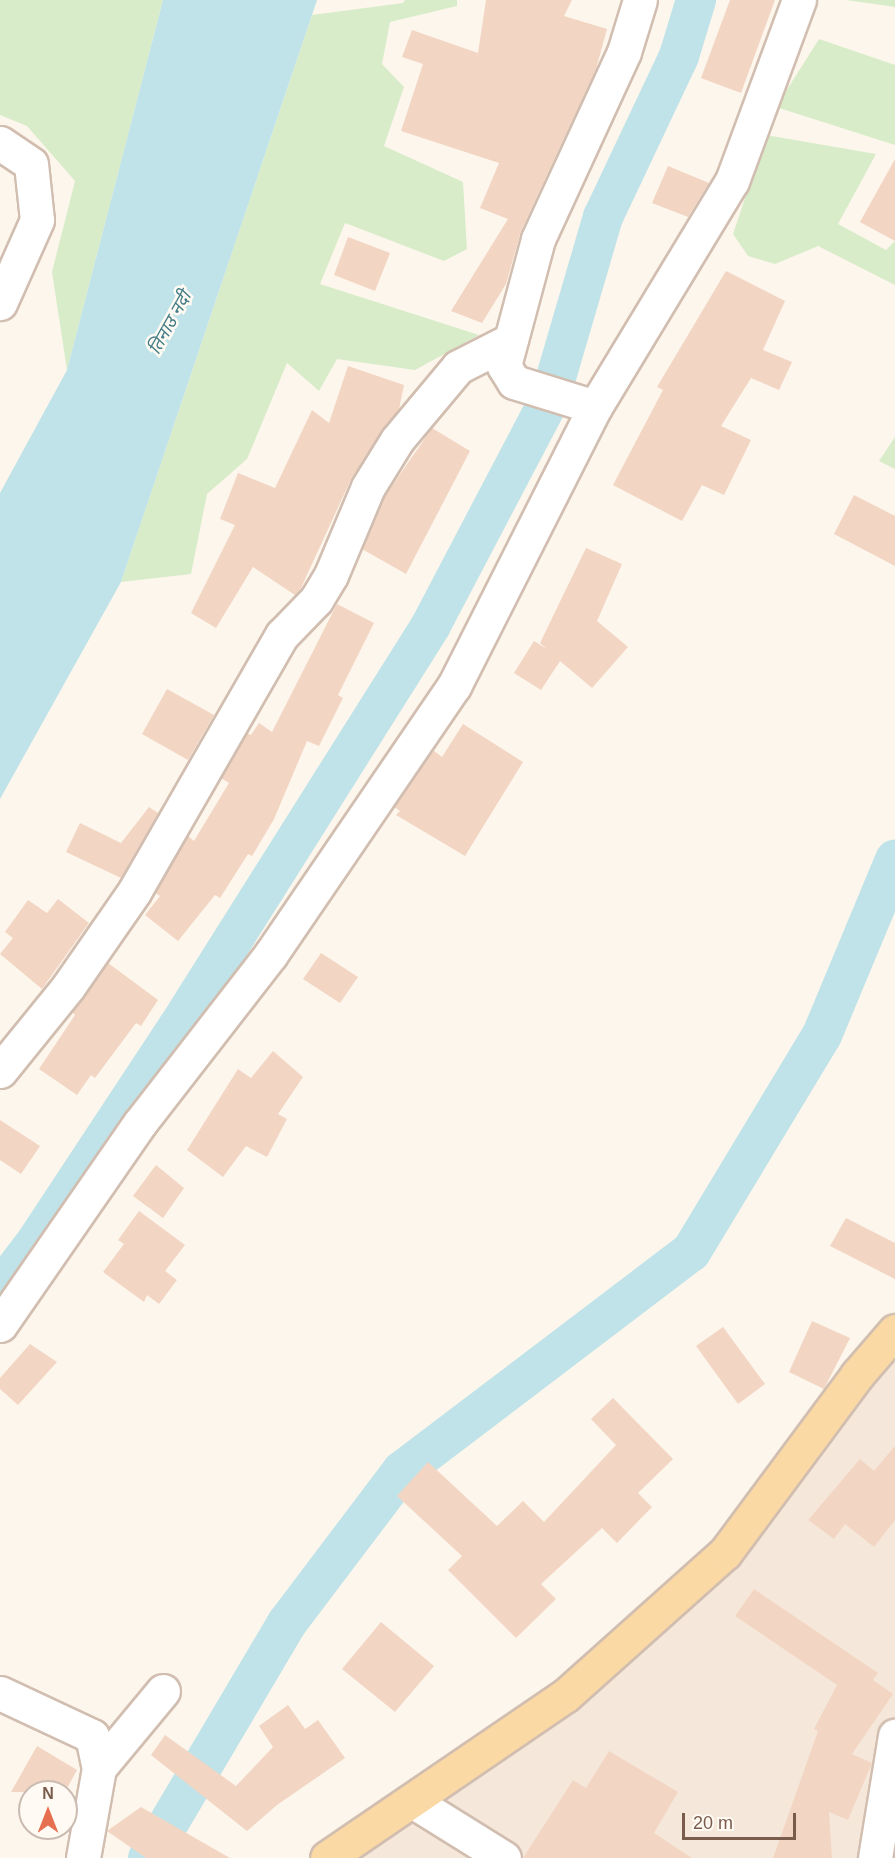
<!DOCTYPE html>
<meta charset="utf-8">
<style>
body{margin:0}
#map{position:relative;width:895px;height:1858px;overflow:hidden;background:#fdf6ec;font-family:Helvetica,"Noto Sans Devanagari",sans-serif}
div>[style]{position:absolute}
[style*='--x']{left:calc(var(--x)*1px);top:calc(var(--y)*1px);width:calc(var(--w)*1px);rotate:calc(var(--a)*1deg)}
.residential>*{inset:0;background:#f5e8da}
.green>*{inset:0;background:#d8ecc9}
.water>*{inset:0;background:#bfe3e8}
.canal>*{height:40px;margin:-20px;padding:0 20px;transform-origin:20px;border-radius:20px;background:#bfe3e8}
.building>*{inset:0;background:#f3d5c3}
.roads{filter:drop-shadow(2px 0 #d1beb0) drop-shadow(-2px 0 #d1beb0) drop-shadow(0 2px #d1beb0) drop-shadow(0 -2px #d1beb0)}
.minor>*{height:33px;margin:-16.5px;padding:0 16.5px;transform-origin:16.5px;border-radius:16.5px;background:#fff}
.major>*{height:33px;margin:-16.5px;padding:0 16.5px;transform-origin:16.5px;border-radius:16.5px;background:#fbd9a5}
span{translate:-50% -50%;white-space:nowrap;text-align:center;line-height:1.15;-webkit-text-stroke:5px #fffaf3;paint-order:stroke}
.water-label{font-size:18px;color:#437c86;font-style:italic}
.north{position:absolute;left:18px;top:1780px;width:60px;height:60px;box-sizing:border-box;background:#fffaf3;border:2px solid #cabbb1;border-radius:50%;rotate:0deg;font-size:16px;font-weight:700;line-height:24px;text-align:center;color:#7a5c4d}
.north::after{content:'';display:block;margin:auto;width:21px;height:27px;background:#e76f51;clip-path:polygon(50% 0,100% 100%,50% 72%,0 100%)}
.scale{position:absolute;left:682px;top:1813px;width:114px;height:27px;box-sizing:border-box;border:3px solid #7a5c4d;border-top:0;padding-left:8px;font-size:18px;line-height:21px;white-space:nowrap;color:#7a5c4d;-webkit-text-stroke:4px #fffaf3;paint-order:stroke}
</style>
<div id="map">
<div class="residential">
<div style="clip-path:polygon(895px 1354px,895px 1858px,329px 1858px,725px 1553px)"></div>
</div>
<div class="green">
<div style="clip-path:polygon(0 0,163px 0,67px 370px,52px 272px,75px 181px,27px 126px,0 115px)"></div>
<div style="clip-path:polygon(405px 0,457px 0,457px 6px,390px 22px,382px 64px,404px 87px,384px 146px,463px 182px,467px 249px,444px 261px,345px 223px,320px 284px,479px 335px,415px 370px,337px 359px,319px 391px,287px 363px,247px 459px,207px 494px,191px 574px,121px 582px,312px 15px,403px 3px)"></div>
<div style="clip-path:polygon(846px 0,895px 0,895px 7px)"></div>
<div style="clip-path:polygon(819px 39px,895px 65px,895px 145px,776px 107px)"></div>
<div style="clip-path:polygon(766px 135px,876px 154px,838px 224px,886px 250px,895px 241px,895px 285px,818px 246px,775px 264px,748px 256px,733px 234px)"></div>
<div style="clip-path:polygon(895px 437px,895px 469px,879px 461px)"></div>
</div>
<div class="water">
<div style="clip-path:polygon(163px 0,317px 0,121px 582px,0 799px,0 493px,67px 370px)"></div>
</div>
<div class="canal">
<div style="--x:0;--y:1289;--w:59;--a:-52.5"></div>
<div style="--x:36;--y:1242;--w:258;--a:-56.6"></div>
<div style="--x:178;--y:1027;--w:475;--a:-57.8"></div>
<div style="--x:431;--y:625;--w:256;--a:-62.3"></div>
<div style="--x:550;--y:398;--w:189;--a:-73.7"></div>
<div style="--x:603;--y:217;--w:178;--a:-64.7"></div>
<div style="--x:679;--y:56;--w:59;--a:-73.1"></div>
<div style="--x:148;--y:1858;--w:273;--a:-59.4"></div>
<div style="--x:287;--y:1623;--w:191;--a:-52.9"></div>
<div style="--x:402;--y:1471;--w:363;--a:-37.2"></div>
<div style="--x:691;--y:1252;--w:253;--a:-58.9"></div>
<div style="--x:822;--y:1035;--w:190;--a:-67.4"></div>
</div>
<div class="building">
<div style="clip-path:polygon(486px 0,572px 0,564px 16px,607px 29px,596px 69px,521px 231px,506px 284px,482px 323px,451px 311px,508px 219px,480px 208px,499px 163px,401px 131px,423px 64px,402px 57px,412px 30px,478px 53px)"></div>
<div style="clip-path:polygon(730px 0,775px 0,741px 93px,701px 78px)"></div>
<div style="clip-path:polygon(895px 159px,895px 241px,860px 222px)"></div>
<div style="clip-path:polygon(668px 166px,709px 183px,688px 217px,652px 203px)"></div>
<div style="clip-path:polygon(348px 237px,390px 253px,375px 291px,334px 275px)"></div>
<div style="clip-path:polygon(726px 271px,785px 301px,763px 350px,792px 362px,779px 390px,751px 378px,721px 426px,751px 440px,724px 495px,702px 485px,682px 521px,613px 485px,663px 390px,657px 387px)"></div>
<div style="clip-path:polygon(348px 366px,404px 385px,399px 409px,352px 477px,301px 588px,295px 595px,253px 567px,216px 628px,191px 613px,235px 525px,220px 519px,238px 473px,275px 488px,312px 410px,329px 423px)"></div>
<div style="clip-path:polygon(432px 428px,470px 451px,406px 574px,362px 549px,385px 496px)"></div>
<div style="clip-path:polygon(854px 495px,895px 516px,895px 566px,834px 534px)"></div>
<div style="clip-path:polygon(586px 548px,622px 564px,597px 621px,628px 647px,592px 688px,560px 661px,541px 690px,514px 673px,534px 641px,547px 649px,540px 643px)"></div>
<div style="clip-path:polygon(337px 604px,374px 623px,338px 695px,343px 698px,319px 746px,307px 741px,274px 819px,252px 856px,248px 854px,220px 898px,215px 895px,178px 941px,145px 915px,160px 896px,155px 893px,188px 836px,194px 841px,229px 783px,221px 778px,247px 733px,251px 735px,259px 723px,272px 732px)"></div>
<div style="clip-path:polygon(167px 689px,214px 715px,188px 760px,142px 734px)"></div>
<div style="clip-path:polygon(463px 724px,523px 762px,465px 856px,396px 815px,400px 811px,394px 807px,433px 750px,442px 757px)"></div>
<div style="clip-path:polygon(149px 807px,158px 813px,121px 878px,66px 852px,80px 823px,121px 843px)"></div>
<div style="clip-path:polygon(58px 899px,89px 923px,42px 989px,0 954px,13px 938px,5px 932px,28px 900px,47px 913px)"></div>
<div style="clip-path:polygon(321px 953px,358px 977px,340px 1003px,303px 979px)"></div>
<div style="clip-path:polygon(108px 963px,158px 1000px,141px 1026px,136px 1023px,95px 1078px,91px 1075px,77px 1095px,39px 1069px,75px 1015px,72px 1012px)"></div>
<div style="clip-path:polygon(273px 1051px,303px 1077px,278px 1114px,287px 1119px,267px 1157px,246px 1146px,223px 1177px,187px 1150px,238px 1069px,251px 1078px)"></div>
<div style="clip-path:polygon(0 1120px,40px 1146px,21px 1174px,0 1160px)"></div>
<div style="clip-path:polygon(156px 1165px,184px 1188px,163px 1218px,133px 1196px)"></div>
<div style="clip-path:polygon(139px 1211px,185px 1245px,165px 1271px,177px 1280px,159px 1304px,147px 1295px,144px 1302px,103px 1272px,124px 1244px,118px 1240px)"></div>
<div style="clip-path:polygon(846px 1218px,895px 1243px,895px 1279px,830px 1246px)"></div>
<div style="clip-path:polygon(812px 1321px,850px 1338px,824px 1389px,789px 1372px)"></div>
<div style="clip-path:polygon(723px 1327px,765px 1384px,738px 1404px,696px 1346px)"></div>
<div style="clip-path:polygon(30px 1344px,57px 1362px,18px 1405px,0 1389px,0 1378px)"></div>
<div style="clip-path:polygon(613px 1398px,673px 1459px,638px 1493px,652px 1507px,617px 1543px,602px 1528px,541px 1584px,556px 1599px,516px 1638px,448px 1570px,462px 1556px,397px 1496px,428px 1462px,497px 1526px,523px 1501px,544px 1522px,616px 1445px,591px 1419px)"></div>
<div style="clip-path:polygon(895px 1446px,895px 1520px,874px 1547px,845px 1524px,834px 1539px,808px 1520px,860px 1459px,874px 1471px)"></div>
<div style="clip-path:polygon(754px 1589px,878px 1673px,873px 1680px,893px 1694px,852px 1754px,872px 1763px,848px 1820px,829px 1812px,832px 1858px,773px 1858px,818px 1731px,814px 1729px,837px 1685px,735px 1616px)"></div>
<div style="clip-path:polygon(381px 1622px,434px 1666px,395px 1712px,342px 1669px)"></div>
<div style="clip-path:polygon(288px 1705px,305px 1729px,318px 1720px,345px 1758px,277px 1805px,247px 1831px,151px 1755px,165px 1735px,236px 1786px,273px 1747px,259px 1726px)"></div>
<div style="clip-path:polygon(37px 1746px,77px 1770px,65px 1792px,11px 1792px)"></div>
<div style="clip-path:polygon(609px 1751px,678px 1792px,654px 1833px,692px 1858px,523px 1858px,573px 1780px,586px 1788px)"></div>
<div style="clip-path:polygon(141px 1807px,230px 1858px,146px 1858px,107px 1831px)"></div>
</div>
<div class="roads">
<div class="minor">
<div style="--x:0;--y:143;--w:37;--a:34"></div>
<div style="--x:31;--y:164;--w:56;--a:83.9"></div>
<div style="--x:37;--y:220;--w:91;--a:114"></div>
<div style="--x:595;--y:407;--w:85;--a:-162.8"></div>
<div style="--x:514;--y:382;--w:19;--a:-122"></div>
<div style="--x:504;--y:366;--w:131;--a:-75"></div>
<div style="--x:538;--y:239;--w:206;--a:-65.3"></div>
<div style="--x:624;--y:52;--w:54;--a:-72.9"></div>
<div style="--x:0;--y:1071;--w:108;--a:-51"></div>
<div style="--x:68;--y:987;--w:116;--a:-55.2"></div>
<div style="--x:134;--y:892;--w:297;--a:-60.1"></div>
<div style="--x:282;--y:635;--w:49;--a:-45.8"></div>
<div style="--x:316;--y:600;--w:29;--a:-59"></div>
<div style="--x:331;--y:575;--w:95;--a:-67.2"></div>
<div style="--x:368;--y:487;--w:55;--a:-58.3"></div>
<div style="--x:397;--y:440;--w:95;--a:-50.1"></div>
<div style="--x:458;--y:367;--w:59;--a:-27"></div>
<div style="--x:0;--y:1325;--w:246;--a:-55.3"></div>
<div style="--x:140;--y:1123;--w:214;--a:-52.2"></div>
<div style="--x:271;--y:954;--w:325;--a:-55.7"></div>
<div style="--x:454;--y:686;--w:313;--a:-63.2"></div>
<div style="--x:595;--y:407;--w:264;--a:-58.8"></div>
<div style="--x:732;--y:181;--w:193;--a:-69.7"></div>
<div style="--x:0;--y:1693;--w:102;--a:25.1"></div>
<div style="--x:92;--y:1736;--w:33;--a:78"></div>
<div style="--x:99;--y:1768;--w:91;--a:100.1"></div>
<div style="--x:99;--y:1768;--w:100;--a:-50.3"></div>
<div style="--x:414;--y:1802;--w:106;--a:31.9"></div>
<div style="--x:875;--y:1858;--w:124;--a:-80.7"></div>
</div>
<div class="major">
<div style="--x:327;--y:1858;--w:289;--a:-34.3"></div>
<div style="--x:566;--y:1695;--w:213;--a:-41.8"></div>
<div style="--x:725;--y:1553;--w:222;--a:-53.4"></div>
<div style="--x:857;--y:1375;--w:58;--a:-49.2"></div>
</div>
</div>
<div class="water-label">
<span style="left:170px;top:323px;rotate:-61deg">तिनाउ नदी</span>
</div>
<div class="north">N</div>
<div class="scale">20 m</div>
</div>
